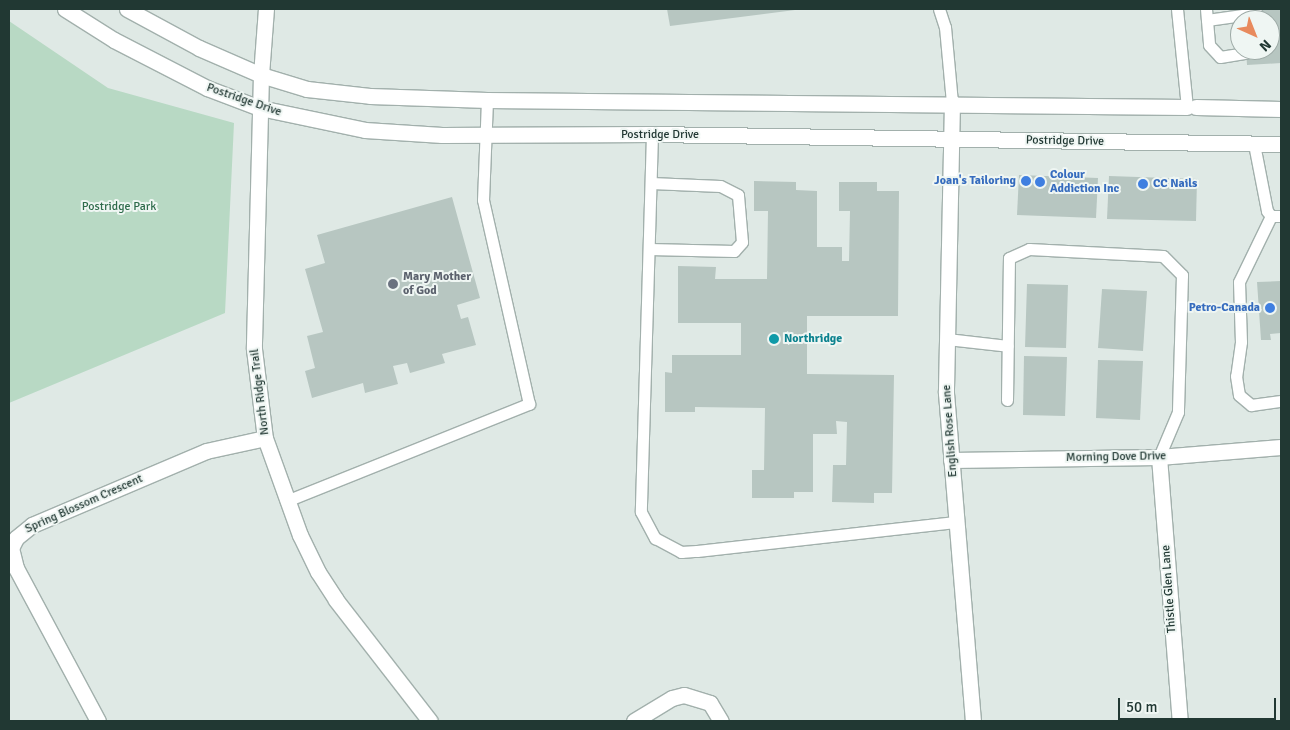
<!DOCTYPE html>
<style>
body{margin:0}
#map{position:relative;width:1290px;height:730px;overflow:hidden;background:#dfe9e5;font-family:Signika,sans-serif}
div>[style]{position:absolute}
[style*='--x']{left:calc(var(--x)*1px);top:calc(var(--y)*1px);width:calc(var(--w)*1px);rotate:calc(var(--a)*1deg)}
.green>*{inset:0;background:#b8d9c4}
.building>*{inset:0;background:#b7c6c1}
.roads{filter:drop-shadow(1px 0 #a2b0ac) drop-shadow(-1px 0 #a2b0ac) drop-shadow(0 1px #a2b0ac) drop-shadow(0 -1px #a2b0ac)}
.lane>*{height:11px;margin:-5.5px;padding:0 5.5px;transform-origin:5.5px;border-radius:5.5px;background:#fff}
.street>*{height:15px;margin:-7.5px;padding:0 7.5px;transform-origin:7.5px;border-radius:7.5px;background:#fff}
.secondary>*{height:15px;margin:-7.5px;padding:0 7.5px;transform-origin:7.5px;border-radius:7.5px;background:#fff}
.dots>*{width:14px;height:14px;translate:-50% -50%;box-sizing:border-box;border:2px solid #eff6f3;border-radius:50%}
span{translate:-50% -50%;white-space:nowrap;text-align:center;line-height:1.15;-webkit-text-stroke:4px #eff6f3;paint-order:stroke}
.street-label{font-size:12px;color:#213833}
.shop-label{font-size:12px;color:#366cbe;font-weight:700}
.left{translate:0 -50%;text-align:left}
.right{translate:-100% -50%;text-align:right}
.park-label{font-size:12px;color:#2e6b4b}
.worship-label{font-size:12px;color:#5b616d;font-weight:700}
.culture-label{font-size:12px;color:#0d838f;font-weight:700}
.frame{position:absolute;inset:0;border:10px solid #213833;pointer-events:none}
.north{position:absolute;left:1230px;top:10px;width:50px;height:50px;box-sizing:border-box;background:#eff6f3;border:1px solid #9daaa6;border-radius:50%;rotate:136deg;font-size:14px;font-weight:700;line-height:20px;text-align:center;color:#213833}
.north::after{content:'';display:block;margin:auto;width:18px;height:22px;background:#e88a5d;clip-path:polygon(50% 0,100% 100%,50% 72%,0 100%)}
.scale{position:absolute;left:1118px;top:698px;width:158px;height:22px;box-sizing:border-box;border:2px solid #213833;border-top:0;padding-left:6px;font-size:15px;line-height:18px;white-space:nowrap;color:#213833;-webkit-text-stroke:4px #eff6f3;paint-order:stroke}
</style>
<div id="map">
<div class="green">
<div style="clip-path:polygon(9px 21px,108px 88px,234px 123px,225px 313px,9px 403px)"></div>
</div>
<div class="building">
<div style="clip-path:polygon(667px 9px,794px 9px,795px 10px,670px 26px)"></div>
<div style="clip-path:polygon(1257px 9px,1281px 9px,1281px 63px,1247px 65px,1246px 50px,1270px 50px,1270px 20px,1258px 20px)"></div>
<div style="clip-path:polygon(1019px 175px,1098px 178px,1096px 218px,1017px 215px)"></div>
<div style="clip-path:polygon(1109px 176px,1197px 179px,1196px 221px,1107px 219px)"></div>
<div style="clip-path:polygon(754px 181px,796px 182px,796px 190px,817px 191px,817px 247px,842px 247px,842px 261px,849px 261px,850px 211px,839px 211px,839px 182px,877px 182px,877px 191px,899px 191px,898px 316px,807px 316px,807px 374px,894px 375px,892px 493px,874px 493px,874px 503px,832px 502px,833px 465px,846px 465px,847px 422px,836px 421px,837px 434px,813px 434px,813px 492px,794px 492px,794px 498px,752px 498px,752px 470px,764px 470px,765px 408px,695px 407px,695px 412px,665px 412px,665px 372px,672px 373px,672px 355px,741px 355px,741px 323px,678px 323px,678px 266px,716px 267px,715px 279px,767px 279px,768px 211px,754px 211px)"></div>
<div style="clip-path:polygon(452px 197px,480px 298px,457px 305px,461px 319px,468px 317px,476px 345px,442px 354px,445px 363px,410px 373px,407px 363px,393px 366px,398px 384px,365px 393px,363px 383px,312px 398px,305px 371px,315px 368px,307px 336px,323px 332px,305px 269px,325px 263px,317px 235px)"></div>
<div style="clip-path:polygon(1281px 281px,1281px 333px,1270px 334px,1271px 340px,1261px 340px,1257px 282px)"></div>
<div style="clip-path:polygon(1027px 284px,1068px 285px,1066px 348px,1025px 347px)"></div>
<div style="clip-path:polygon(1102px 289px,1147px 291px,1143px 351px,1098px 348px)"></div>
<div style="clip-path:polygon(1024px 356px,1067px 357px,1065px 416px,1023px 415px)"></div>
<div style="clip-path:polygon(1098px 360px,1143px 361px,1140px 420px,1096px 418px)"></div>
</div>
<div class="roads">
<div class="lane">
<div style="--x:939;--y:9;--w:19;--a:72"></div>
<div style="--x:945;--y:27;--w:75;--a:84.7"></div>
<div style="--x:1177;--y:9;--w:99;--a:84.2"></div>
<div style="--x:1206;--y:9;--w:36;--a:85"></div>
<div style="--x:1209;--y:45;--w:16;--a:47"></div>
<div style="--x:1220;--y:57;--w:26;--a:-9"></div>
<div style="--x:1207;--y:20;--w:50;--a:-8"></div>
<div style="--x:652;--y:134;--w:378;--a:91.7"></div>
<div style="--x:641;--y:512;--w:30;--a:62"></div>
<div style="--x:655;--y:538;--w:30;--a:28"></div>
<div style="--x:681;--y:552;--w:16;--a:-4"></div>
<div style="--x:697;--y:551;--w:262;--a:-6.4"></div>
<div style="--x:1254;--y:144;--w:68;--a:79"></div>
<div style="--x:1267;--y:211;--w:6;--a:51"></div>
<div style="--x:1271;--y:216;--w:10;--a:0"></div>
<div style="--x:1271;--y:216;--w:73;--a:115.9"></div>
<div style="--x:1239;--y:282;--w:60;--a:88.1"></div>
<div style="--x:1241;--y:342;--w:34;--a:98"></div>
<div style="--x:1236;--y:376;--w:19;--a:81"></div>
<div style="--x:1239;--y:395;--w:16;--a:40"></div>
<div style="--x:1251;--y:405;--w:30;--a:-8"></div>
<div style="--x:649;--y:249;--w:85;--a:1.3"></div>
<div style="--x:734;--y:251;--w:12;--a:-48"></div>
<div style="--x:742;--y:242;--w:47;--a:-94.9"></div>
<div style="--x:738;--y:195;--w:20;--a:-153"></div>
<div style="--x:720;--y:186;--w:69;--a:-177.5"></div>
<div style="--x:947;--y:339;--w:61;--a:6.5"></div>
<div style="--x:1007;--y:400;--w:142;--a:-89.2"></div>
<div style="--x:1009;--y:258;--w:22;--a:-24"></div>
<div style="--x:1029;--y:249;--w:134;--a:3"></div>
<div style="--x:1163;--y:256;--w:27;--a:45"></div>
<div style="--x:1182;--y:275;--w:137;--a:91.7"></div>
<div style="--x:1178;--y:412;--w:49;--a:112.9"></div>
<div style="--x:286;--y:501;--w:262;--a:-21.8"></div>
<div style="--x:529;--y:404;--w:209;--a:-102.7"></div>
<div style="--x:483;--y:200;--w:100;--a:-87.7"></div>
</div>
<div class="street">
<div style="--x:261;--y:75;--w:66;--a:-85.7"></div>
<div style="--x:952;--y:102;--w:291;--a:91.2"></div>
<div style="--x:946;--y:393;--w:329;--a:85.3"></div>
<div style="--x:1159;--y:457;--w:265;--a:85.5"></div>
<div style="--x:951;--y:460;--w:208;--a:-0.8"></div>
<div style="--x:1159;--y:457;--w:122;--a:-4.7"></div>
<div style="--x:98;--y:721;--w:174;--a:-118.2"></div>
<div style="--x:16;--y:568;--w:21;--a:-104"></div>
<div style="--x:11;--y:548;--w:11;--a:-63"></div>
<div style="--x:16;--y:538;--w:21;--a:-39"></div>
<div style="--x:32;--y:525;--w:189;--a:-23"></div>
<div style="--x:206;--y:451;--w:60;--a:-12.4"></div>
<div style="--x:634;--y:721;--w:44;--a:-31.2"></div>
<div style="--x:672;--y:698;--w:12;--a:-14"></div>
<div style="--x:684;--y:695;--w:27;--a:17"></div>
<div style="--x:710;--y:703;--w:21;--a:59"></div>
</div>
<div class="secondary">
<div style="--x:65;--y:9;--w:58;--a:32.3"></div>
<div style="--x:114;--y:40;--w:105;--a:27.3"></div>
<div style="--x:207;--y:88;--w:57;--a:20.7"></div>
<div style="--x:260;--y:108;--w:107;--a:11.8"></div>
<div style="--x:365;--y:130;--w:77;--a:3.7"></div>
<div style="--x:442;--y:135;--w:210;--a:-0.3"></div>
<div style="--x:652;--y:134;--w:629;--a:0.91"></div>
<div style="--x:127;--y:9;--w:82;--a:28.4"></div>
<div style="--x:199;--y:48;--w:68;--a:23.5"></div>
<div style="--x:261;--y:75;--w:48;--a:16.9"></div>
<div style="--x:307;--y:89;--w:63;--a:6.3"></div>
<div style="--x:370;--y:96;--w:117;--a:2"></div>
<div style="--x:487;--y:100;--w:700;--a:0.57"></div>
<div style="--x:261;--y:75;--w:274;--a:91.5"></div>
<div style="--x:254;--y:349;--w:90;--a:83"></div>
<div style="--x:265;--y:438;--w:103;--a:70.2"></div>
<div style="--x:300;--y:535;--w:41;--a:64.1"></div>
<div style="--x:318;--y:572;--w:33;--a:57"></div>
<div style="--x:336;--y:600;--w:153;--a:52.2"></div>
<div style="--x:1196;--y:107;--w:85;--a:1.3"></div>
</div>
</div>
<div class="dots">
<div style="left:1026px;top:181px;background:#3f7fe0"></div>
<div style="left:1040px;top:182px;background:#3f7fe0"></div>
<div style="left:1143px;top:184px;background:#3f7fe0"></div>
<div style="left:393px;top:284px;background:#6b7280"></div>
<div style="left:1270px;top:308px;background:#3f7fe0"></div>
<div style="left:774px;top:339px;background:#0f9aa8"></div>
</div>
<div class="street-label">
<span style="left:244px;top:100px;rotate:19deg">Postridge Drive</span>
<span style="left:660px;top:135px">Postridge Drive</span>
<span style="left:1065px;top:141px;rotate:1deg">Postridge Drive</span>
<span style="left:260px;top:392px;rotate:-97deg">North Ridge Trail</span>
<span style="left:950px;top:431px;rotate:-94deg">English Rose Lane</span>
<span style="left:1116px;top:457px;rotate:-1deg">Morning Dove Drive</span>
<span style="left:84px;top:504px;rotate:-24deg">Spring Blossom Crescent</span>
<span style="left:1169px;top:589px;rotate:-94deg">Thistle Glen Lane</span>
</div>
<div class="shop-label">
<span class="left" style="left:1050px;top:182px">Colour<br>Addiction Inc</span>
<span class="right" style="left:1016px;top:181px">Joan's Tailoring</span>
<span class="left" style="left:1153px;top:184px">CC Nails</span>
<span class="right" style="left:1260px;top:308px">Petro-Canada</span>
</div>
<div class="park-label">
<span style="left:119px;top:207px">Postridge Park</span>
</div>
<div class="worship-label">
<span class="left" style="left:403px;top:284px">Mary Mother<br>of God</span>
</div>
<div class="culture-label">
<span class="left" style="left:784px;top:339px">Northridge</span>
</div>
<div class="frame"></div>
<div class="north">N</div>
<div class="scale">50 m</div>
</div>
